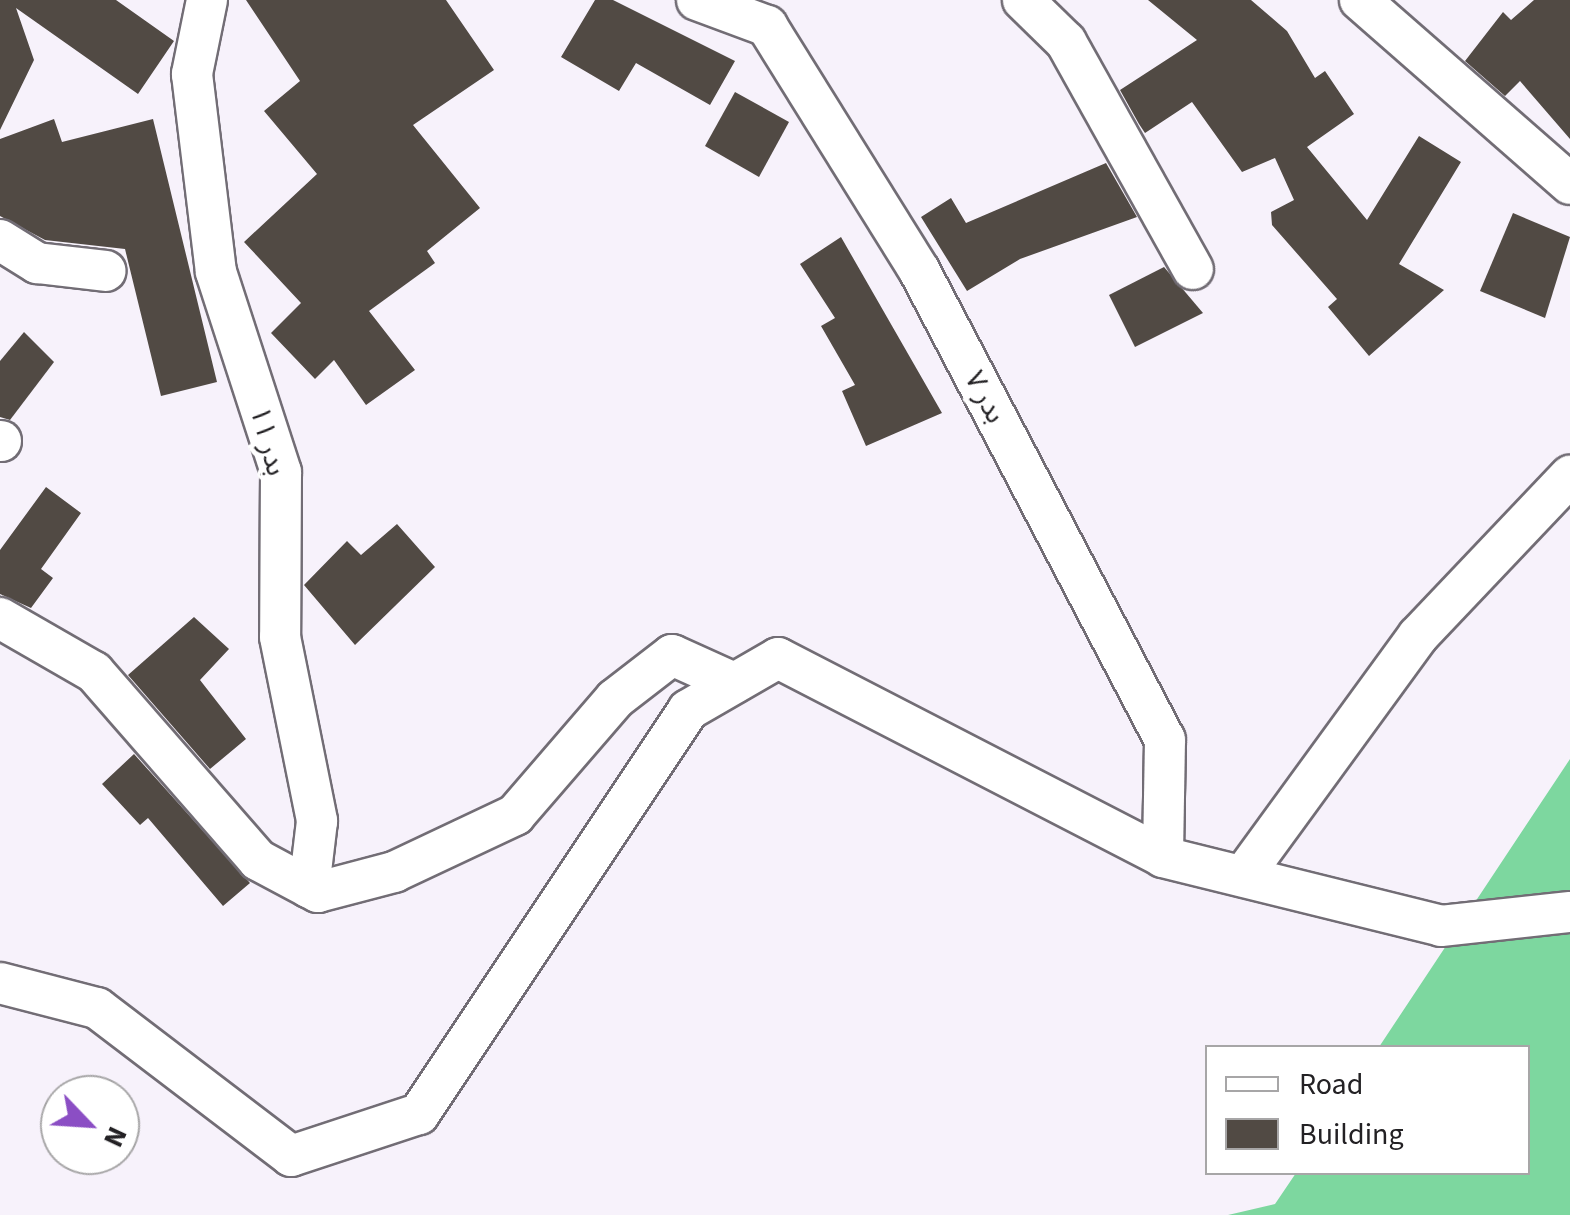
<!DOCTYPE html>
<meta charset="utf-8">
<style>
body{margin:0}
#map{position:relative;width:1570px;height:1215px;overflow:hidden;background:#f7f2fb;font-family:"Source Sans 3","Noto Sans Arabic",sans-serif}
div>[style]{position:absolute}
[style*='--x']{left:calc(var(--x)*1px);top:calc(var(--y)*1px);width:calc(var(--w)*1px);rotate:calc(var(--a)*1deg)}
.forest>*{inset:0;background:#7dd79f}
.building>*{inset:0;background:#514a44}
.roads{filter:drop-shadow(2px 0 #726d75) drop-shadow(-2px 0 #726d75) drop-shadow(0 2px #726d75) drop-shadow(0 -2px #726d75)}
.minor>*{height:40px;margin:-20px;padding:0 20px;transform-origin:20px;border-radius:20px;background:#fff}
span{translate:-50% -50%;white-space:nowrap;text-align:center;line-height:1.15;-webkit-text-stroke:10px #fff;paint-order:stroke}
.street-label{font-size:28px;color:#232124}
.legend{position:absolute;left:1205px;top:1045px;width:325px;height:130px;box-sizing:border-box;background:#fff;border:2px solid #a7a6a7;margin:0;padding:12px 18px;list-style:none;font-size:30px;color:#232124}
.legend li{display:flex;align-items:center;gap:20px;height:50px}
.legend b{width:50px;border:2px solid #a7a6a7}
.north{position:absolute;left:40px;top:1075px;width:100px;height:100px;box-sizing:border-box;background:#fff;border:2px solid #a7a6a7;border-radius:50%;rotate:115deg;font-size:28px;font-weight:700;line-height:40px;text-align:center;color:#232124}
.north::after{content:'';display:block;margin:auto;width:35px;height:45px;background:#8b4ec4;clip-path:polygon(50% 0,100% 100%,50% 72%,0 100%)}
</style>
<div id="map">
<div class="forest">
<div style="clip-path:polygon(1570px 759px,1570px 1215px,1228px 1215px,1275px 1204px,1296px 1173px,1528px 1172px,1528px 1048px,1379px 1047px)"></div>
</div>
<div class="building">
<div style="clip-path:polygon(0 0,116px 0,174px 41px,138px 94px,16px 8px,34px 60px,0 130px)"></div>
<div style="clip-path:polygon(246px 0,446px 0,494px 70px,413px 125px,480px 208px,427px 251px,435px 263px,369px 311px,415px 370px,366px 405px,334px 360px,315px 379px,271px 333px,301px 303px,244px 242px,317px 174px,264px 111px,300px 81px)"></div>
<div style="clip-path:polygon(595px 0,613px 0,735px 61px,710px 105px,636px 63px,619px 91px,561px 57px)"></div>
<div style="clip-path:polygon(1148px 0,1251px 0,1287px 31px,1315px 78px,1325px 71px,1354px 114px,1307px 147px,1367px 220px,1419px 136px,1461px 162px,1399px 264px,1444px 290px,1369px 356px,1328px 307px,1337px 299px,1272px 225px,1271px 212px,1294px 200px,1275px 158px,1242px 172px,1192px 102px,1145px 133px,1139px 124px,1120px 90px,1197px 40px)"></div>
<div style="clip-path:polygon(1534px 0,1570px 0,1570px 139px,1520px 81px,1505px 96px,1465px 61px,1503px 12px,1511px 20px)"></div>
<div style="clip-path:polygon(735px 92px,789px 122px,759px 177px,705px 146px)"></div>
<div style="clip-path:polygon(54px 119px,62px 142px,153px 119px,217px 382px,161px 396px,125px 249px,45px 240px,0 216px,0 139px)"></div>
<div style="clip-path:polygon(1106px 163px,1137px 217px,1020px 259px,967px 291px,921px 217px,951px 198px,966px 223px)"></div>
<div style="clip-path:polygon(1513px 213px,1570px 237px,1545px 318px,1480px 291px)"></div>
<div style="clip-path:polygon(841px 237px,942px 413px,866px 446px,842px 391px,855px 385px,821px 326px,835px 318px,800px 264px)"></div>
<div style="clip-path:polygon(1164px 267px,1203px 313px,1135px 347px,1109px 295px)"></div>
<div style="clip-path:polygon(24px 332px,54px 362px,10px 420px,0 417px,0 361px)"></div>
<div style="clip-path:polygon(46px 487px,81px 513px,41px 569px,53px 578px,31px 608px,0 594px,0 550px)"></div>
<div style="clip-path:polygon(397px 524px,435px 567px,355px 645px,304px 585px,347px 541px,361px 555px)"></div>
<div style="clip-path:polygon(194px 617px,229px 649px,200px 680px,246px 739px,210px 769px,128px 675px)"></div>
<div style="clip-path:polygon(134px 754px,250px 883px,223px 906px,148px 818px,140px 825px,102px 784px)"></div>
</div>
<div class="roads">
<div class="minor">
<div style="--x:207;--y:0;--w:76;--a:101.5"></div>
<div style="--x:192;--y:74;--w:199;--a:83.1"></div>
<div style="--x:216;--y:272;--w:210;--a:72"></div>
<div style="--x:281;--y:472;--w:165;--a:90.3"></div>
<div style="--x:280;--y:637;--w:188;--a:78.6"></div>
<div style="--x:317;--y:821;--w:67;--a:96.8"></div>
<div style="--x:697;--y:0;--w:75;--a:20.4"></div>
<div style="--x:767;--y:26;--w:287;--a:58.1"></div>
<div style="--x:919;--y:270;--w:530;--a:62.37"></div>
<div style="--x:1165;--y:740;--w:117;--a:91"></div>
<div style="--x:1023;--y:0;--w:60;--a:44.3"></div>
<div style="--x:1066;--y:42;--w:260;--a:60.8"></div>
<div style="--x:1360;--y:0;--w:279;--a:41.2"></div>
<div style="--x:0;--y:240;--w:44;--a:31.9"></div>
<div style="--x:37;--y:263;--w:69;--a:6.6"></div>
<div style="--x:0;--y:441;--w:1;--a:0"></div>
<div style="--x:0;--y:618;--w:108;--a:29.9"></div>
<div style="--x:94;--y:672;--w:249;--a:48.9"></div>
<div style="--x:258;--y:860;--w:68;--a:28.1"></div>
<div style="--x:318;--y:892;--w:79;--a:-14.7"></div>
<div style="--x:394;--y:872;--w:134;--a:-25.2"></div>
<div style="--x:515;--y:815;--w:153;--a:-49.2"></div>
<div style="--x:615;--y:699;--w:72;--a:-37.7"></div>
<div style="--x:672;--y:655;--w:68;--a:24.3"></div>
<div style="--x:1243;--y:876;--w:297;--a:-53.9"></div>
<div style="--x:1418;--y:636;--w:221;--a:-46.5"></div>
<div style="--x:0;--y:983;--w:100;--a:14.5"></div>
<div style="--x:97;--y:1008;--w:244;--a:37.3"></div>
<div style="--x:291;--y:1156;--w:135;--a:-18.2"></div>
<div style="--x:419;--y:1114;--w:485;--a:-56.3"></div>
<div style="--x:688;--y:710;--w:104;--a:-30"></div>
<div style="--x:778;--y:658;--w:433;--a:27.3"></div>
<div style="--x:1163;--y:857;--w:286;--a:13.9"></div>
<div style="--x:1441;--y:926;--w:130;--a:-6.2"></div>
</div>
</div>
<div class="street-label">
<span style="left:985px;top:397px;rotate:62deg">بدر ۷</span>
<span style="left:268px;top:441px;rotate:75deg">بدر ۱۱</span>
</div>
<ul class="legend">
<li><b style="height:12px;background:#fff"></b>Road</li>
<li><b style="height:28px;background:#514a44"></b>Building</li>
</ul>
<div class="north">N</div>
</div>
